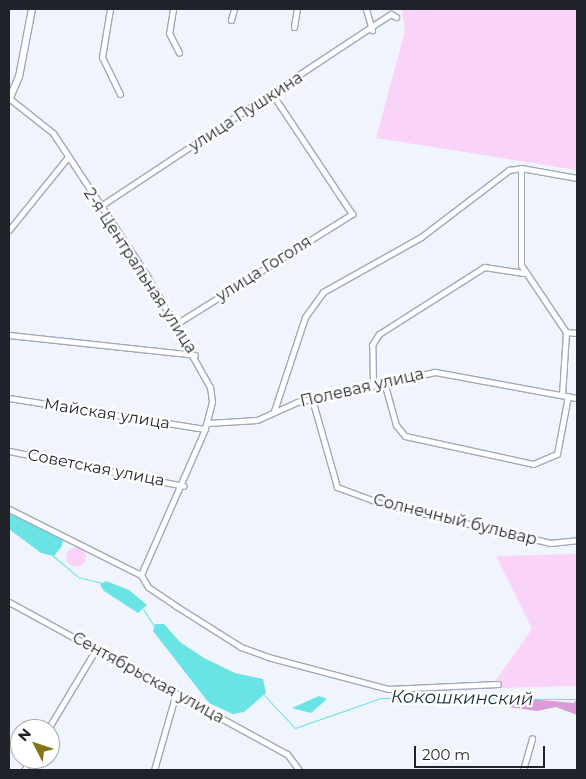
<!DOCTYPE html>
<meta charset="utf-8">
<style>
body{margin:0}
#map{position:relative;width:586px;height:779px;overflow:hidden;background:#f0f4fc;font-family:Montserrat,sans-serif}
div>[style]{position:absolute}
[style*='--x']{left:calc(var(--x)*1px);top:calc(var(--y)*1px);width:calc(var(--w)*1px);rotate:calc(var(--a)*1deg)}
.green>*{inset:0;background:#fad3f9}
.round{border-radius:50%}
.forest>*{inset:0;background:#da9cd9}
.water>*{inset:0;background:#6ae3e5}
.stream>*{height:1px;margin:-0.5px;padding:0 0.5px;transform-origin:0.5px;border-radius:0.5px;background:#6ae3e5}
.roads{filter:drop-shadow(1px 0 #9fa9bb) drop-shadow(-1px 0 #9fa9bb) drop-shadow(0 1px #9fa9bb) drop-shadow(0 -1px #9fa9bb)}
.minor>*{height:5px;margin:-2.5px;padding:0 2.5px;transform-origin:2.5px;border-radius:2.5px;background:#fff}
.tertiary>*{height:6px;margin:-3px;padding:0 3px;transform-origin:3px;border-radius:3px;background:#fff}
span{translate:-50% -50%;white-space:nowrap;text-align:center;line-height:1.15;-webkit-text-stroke:4.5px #fff;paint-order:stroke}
.street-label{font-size:16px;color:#1e2229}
.water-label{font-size:18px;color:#192f2f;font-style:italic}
.frame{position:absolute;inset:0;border:10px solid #1e2229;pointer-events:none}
.north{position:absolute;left:10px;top:719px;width:50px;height:50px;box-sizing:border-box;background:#fff;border:1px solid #a5a7a9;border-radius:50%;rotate:311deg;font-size:14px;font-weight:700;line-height:20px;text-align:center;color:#1e2229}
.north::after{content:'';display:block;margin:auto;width:18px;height:22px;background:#857518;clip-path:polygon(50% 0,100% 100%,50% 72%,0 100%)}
.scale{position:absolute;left:414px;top:746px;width:131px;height:22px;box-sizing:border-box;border:2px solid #1e2229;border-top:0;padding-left:6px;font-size:15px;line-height:18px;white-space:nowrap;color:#1e2229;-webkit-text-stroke:4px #fff;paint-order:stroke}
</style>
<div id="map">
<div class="green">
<div style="clip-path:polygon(402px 9px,577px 9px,577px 170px,376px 138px,405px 31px)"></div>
<div class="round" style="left:66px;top:547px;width:20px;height:20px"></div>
<div style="clip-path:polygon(577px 554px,577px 686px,497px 688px,495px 681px,532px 629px,496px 556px)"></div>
</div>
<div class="forest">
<div style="clip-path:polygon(518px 698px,574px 703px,577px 699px,577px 715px,556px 707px,537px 711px,508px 707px,506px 703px)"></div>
</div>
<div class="water">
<div style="clip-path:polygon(9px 514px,39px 524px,63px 539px,62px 546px,54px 556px,41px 553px,9px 529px)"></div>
<div style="clip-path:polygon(106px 581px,129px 590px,147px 605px,138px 613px,104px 591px,100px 585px)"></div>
<div style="clip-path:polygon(155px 624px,164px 624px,180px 642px,204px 658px,235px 673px,263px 679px,266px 693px,244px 712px,233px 714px,209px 703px,153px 631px)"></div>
<div style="clip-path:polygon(319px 696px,327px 699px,311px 713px,292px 708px)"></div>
</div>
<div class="stream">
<div style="--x:52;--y:555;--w:34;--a:40"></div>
<div style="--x:78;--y:577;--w:25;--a:14"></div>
<div style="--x:143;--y:609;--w:20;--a:57"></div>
<div style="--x:264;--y:695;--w:45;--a:46.8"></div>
<div style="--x:295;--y:728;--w:91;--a:-19.2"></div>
<div style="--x:381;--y:698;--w:196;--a:0.3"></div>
</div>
<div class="roads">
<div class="minor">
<div style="--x:110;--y:9;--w:49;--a:99.5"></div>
<div style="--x:102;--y:57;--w:41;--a:64.1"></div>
<div style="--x:173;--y:9;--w:24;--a:99"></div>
<div style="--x:169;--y:33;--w:22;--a:63"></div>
<div style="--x:366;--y:9;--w:22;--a:74"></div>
<div style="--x:231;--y:20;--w:11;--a:-75"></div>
<div style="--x:294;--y:27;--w:18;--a:-81"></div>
<div style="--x:10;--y:99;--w:55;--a:38.3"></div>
<div style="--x:53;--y:133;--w:169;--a:56.6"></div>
<div style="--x:146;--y:274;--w:130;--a:60.5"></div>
<div style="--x:210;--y:387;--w:15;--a:82"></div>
<div style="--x:212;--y:402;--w:28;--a:105"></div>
<div style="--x:205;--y:429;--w:159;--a:113.7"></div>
<div style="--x:521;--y:168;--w:97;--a:90"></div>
<div style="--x:521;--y:265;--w:81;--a:56.1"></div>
<div style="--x:566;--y:332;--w:63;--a:93.6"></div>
<div style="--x:99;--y:207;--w:350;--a:-33.5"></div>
<div style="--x:391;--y:14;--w:6;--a:31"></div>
<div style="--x:9;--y:230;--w:92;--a:-51.1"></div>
<div style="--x:176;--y:324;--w:208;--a:-32"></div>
<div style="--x:352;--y:214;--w:143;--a:-123.6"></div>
<div style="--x:566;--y:332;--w:11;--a:5"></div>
<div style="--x:9;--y:335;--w:187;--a:6.1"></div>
<div style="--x:384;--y:382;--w:45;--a:74.4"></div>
<div style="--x:396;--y:425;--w:14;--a:51"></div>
<div style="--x:405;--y:436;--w:131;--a:12.3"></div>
<div style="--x:533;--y:464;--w:26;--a:-23"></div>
<div style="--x:557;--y:454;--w:59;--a:-79.3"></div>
<div style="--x:373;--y:384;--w:39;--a:-91"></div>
<div style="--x:372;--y:345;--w:13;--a:-58"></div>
<div style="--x:379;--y:334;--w:125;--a:-32.5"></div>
<div style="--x:484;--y:267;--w:40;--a:8.5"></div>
<div style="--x:9;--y:398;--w:198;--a:9"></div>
<div style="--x:312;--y:399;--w:91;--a:74.1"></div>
<div style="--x:337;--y:487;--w:49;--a:20.3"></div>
<div style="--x:383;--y:504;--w:171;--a:13.1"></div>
<div style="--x:550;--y:543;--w:27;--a:-6"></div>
<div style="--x:274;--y:411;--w:99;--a:-71.7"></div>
<div style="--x:305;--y:317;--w:31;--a:-54"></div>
<div style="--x:323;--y:292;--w:112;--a:-29.3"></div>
<div style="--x:421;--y:237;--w:111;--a:-37.3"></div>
<div style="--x:509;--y:170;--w:12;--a:-9"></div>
<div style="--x:521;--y:168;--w:57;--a:10.1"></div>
<div style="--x:208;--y:423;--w:49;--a:-3.5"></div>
<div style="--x:257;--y:420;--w:44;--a:-24.2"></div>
<div style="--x:297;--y:402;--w:141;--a:-12.3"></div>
<div style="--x:435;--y:372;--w:144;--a:10.4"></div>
<div style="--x:9;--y:451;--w:178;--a:11.3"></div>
<div style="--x:9;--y:509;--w:148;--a:26.6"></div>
<div style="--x:141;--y:575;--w:14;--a:60"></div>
<div style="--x:148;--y:587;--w:34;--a:34"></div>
<div style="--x:176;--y:606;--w:77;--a:32.2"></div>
<div style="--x:241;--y:647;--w:29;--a:20"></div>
<div style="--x:268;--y:657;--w:124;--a:14.9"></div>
<div style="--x:388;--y:689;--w:110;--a:-2.6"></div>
<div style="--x:9;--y:602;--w:317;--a:28.7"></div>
<div style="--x:287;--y:754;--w:20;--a:53"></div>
<div style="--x:48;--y:729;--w:93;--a:-59"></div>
<div style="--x:24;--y:770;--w:13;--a:-58"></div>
<div style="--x:154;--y:770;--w:80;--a:-74.1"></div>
<div style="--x:523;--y:770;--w:33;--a:-74"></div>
</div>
<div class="tertiary">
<div style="--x:9;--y:100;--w:25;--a:-67"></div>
<div style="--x:19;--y:77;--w:69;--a:-79.2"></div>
</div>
</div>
<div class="street-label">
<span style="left:246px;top:112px;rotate:-33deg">улица Пушкина</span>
<span style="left:264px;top:269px;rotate:-32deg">улица Гоголя</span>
<span style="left:140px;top:271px;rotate:57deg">2-я Центральная улица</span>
<span style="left:362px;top:388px;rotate:-13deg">Полевая улица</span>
<span style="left:107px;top:414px;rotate:9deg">Майская улица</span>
<span style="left:96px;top:468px;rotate:11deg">Советская улица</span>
<span style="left:455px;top:520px;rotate:14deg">Солнечный бульвар</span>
<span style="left:148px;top:678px;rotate:29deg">Сентябрьская улица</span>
</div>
<div class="water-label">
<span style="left:462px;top:698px;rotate:1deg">Кокошкинский</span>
</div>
<div class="frame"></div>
<div class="north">N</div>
<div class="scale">200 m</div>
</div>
